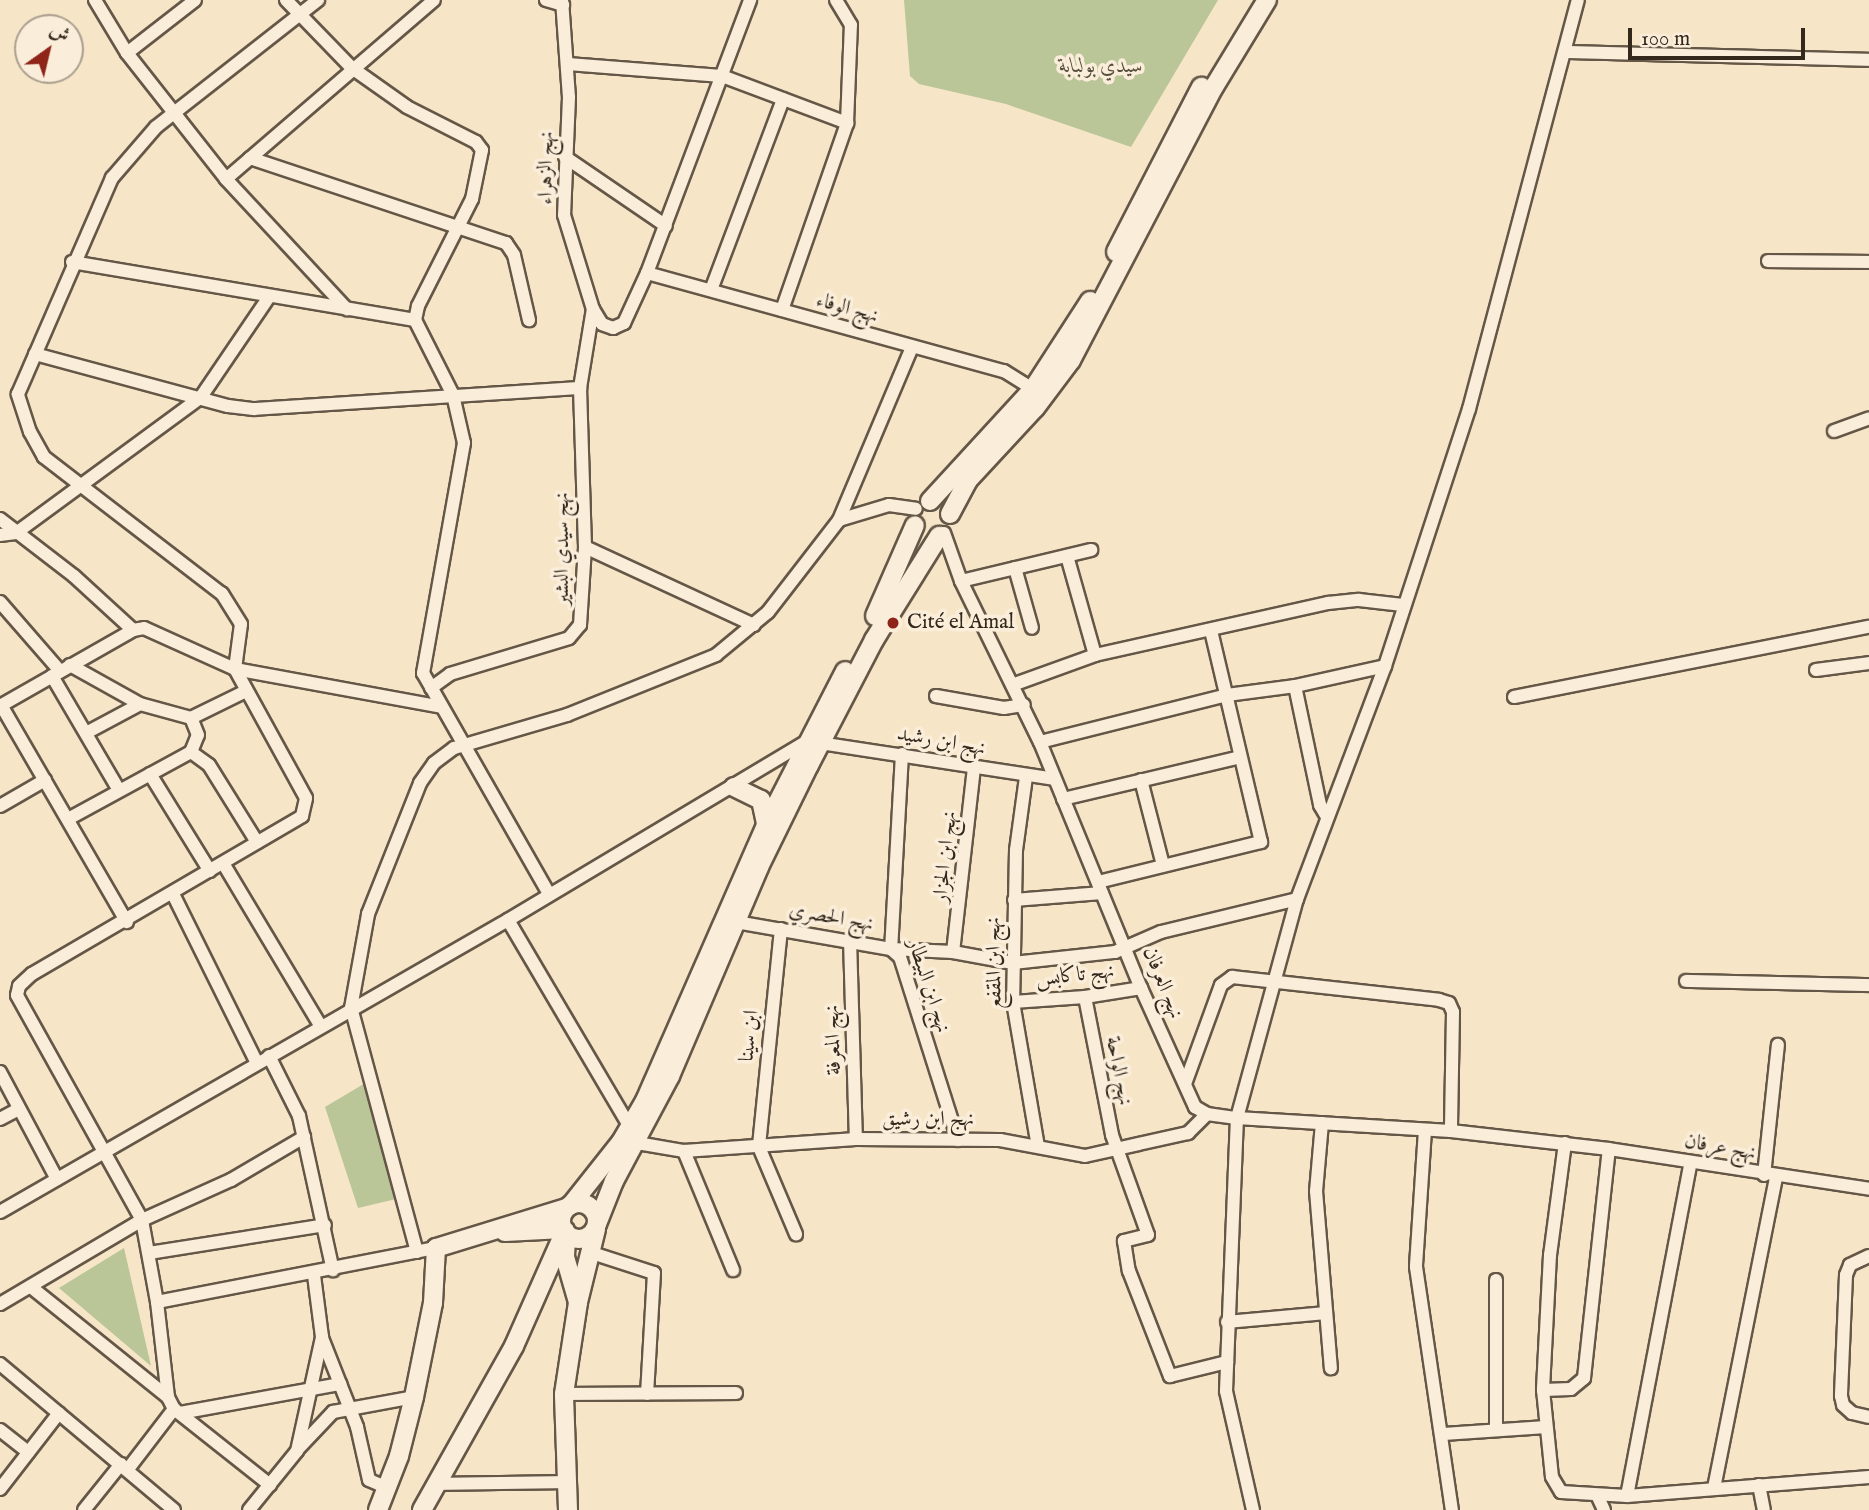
<!DOCTYPE html>
<meta charset="utf-8">
<style>
body{margin:0}
#map{position:relative;width:1869px;height:1510px;overflow:hidden;background:#f7e5c7;font-family:"IM FELL English",Amiri,serif}
div>[style]{position:absolute}
[style*='--x']{left:calc(var(--x)*1px);top:calc(var(--y)*1px);width:calc(var(--w)*1px);rotate:calc(var(--a)*1deg)}
.green>*{inset:0;background:#bac598}
.roads{filter:drop-shadow(2px 0 #655747) drop-shadow(-2px 0 #655747) drop-shadow(0 2px #655747) drop-shadow(0 -2px #655747)}
.street>*{height:12px;margin:-6px;padding:0 6px;transform-origin:6px;border-radius:6px;background:#faeedb}
.secondary>*{height:18px;margin:-9px;padding:0 9px;transform-origin:9px;border-radius:9px;background:#faeedb}
.secondary>.ring{margin:-9px;padding:0;box-sizing:content-box;background:none;border:18px solid #faeedb;border-radius:50%}
.dots>*{width:19px;height:19px;translate:-50% -50%;box-sizing:border-box;border:4px solid #faeedb;border-radius:50%}
span{translate:-50% -50%;white-space:nowrap;text-align:center;line-height:1.15;-webkit-text-stroke:7px #faeedb;paint-order:stroke}
.park-label{font-size:21px;color:#564f3b;font-style:italic}
.street-label{font-size:21px;color:#34281c}
.poi-label{font-size:21px;color:#34281c}
.left{translate:0 -50%;text-align:left}
.north{position:absolute;left:14px;top:14px;width:70px;height:70px;box-sizing:border-box;background:#faeedb;border:2px solid #ab9f8f;border-radius:50%;rotate:34deg;font-size:19px;font-weight:700;line-height:28px;text-align:center;color:#34281c}
.north::after{content:'';display:block;margin:auto;width:24px;height:32px;background:#8f2418;clip-path:polygon(50% 0,100% 100%,50% 72%,0 100%)}
.scale{position:absolute;left:1628px;top:28px;width:177px;height:32px;box-sizing:border-box;border:4px solid #34281c;border-top:0;padding-left:9px;font-size:21px;line-height:24px;white-space:nowrap;color:#34281c;-webkit-text-stroke:5px #faeedb;paint-order:stroke}
</style>
<div id="map">
<div class="green">
<div style="clip-path:polygon(904px 0,1218px 0,1131px 147px,1006px 104px,919px 84px,910px 76px)"></div>
<div style="clip-path:polygon(367px 1082px,396px 1199px,358px 1208px,325px 1107px)"></div>
<div style="clip-path:polygon(124px 1248px,151px 1366px,59px 1288px)"></div>
</div>
<div class="roads">
<div class="street">
<div style="--x:95;--y:0;--w:62;--a:58.9"></div>
<div style="--x:127;--y:53;--w:160;--a:51.8"></div>
<div style="--x:226;--y:179;--w:178;--a:47.1"></div>
<div style="--x:286;--y:0;--w:95;--a:45.9"></div>
<div style="--x:352;--y:68;--w:67;--a:35.3"></div>
<div style="--x:407;--y:107;--w:77;--a:26.9"></div>
<div style="--x:476;--y:142;--w:10;--a:53"></div>
<div style="--x:482;--y:150;--w:50;--a:101.5"></div>
<div style="--x:472;--y:199;--w:120;--a:116.8"></div>
<div style="--x:418;--y:306;--w:14;--a:102"></div>
<div style="--x:415;--y:320;--w:84;--a:63.1"></div>
<div style="--x:453;--y:395;--w:49;--a:77.1"></div>
<div style="--x:464;--y:443;--w:234;--a:100.1"></div>
<div style="--x:423;--y:673;--w:254;--a:60.3"></div>
<div style="--x:546;--y:0;--w:18;--a:16"></div>
<div style="--x:562;--y:0;--w:97;--a:85.9"></div>
<div style="--x:569;--y:97;--w:118;--a:92.4"></div>
<div style="--x:564;--y:215;--w:98;--a:72.9"></div>
<div style="--x:593;--y:309;--w:17;--a:59"></div>
<div style="--x:602;--y:324;--w:12;--a:20"></div>
<div style="--x:613;--y:328;--w:12;--a:-24"></div>
<div style="--x:624;--y:323;--w:55;--a:-65.3"></div>
<div style="--x:647;--y:273;--w:292;--a:-69.3"></div>
<div style="--x:1565;--y:52;--w:304;--a:1.5"></div>
<div style="--x:127;--y:53;--w:86;--a:-37.9"></div>
<div style="--x:568;--y:64;--w:154;--a:4.5"></div>
<div style="--x:722;--y:76;--w:134;--a:20.6"></div>
<div style="--x:565;--y:157;--w:122;--a:34.3"></div>
<div style="--x:250;--y:158;--w:270;--a:18.4"></div>
<div style="--x:506;--y:243;--w:14;--a:56"></div>
<div style="--x:514;--y:255;--w:67;--a:77"></div>
<div style="--x:226;--y:179;--w:274;--a:-40.7"></div>
<div style="--x:1768;--y:261;--w:101;--a:0.6"></div>
<div style="--x:72;--y:262;--w:348;--a:9.6"></div>
<div style="--x:647;--y:273;--w:370;--a:15.4"></div>
<div style="--x:1004;--y:371;--w:34;--a:32"></div>
<div style="--x:711;--y:290;--w:204;--a:-69.3"></div>
<div style="--x:782;--y:310;--w:198;--a:-70.8"></div>
<div style="--x:847;--y:123;--w:98;--a:-87.7"></div>
<div style="--x:851;--y:25;--w:29;--a:-121"></div>
<div style="--x:35;--y:354;--w:200;--a:15.1"></div>
<div style="--x:228;--y:406;--w:26;--a:7"></div>
<div style="--x:254;--y:409;--w:327;--a:-3.7"></div>
<div style="--x:1834;--y:431;--w:37;--a:-20"></div>
<div style="--x:0;--y:519;--w:93;--a:37.6"></div>
<div style="--x:74;--y:576;--w:80;--a:42.5"></div>
<div style="--x:839;--y:520;--w:188;--a:-67.1"></div>
<div style="--x:944;--y:533;--w:51;--a:70.5"></div>
<div style="--x:961;--y:581;--w:179;--a:63.9"></div>
<div style="--x:1040;--y:742;--w:266;--a:67.7"></div>
<div style="--x:1141;--y:988;--w:131;--a:65.6"></div>
<div style="--x:1195;--y:1107;--w:14;--a:30"></div>
<div style="--x:1207;--y:1114;--w:30;--a:8"></div>
<div style="--x:1237;--y:1118;--w:214;--a:3.5"></div>
<div style="--x:1451;--y:1131;--w:159;--a:6.5"></div>
<div style="--x:1609;--y:1149;--w:263;--a:8.7"></div>
<div style="--x:0;--y:535;--w:16;--a:-7"></div>
<div style="--x:16;--y:533;--w:230;--a:-36.3"></div>
<div style="--x:201;--y:397;--w:121;--a:-55.8"></div>
<div style="--x:585;--y:547;--w:186;--a:24.8"></div>
<div style="--x:1067;--y:556;--w:103;--a:74.2"></div>
<div style="--x:1015;--y:568;--w:62;--a:74.2"></div>
<div style="--x:961;--y:581;--w:134;--a:-13.4"></div>
<div style="--x:0;--y:602;--w:91;--a:49"></div>
<div style="--x:70;--y:665;--w:80;--a:29.1"></div>
<div style="--x:140;--y:704;--w:53;--a:15.4"></div>
<div style="--x:191;--y:718;--w:61;--a:-26.1"></div>
<div style="--x:1816;--y:670;--w:53;--a:-7.5"></div>
<div style="--x:52;--y:676;--w:132;--a:59.6"></div>
<div style="--x:1015;--y:684;--w:85;--a:-19.9"></div>
<div style="--x:1095;--y:655;--w:239;--a:-12.6"></div>
<div style="--x:1328;--y:603;--w:31;--a:-6"></div>
<div style="--x:1359;--y:600;--w:44;--a:6.5"></div>
<div style="--x:1295;--y:686;--w:122;--a:78.1"></div>
<div style="--x:1320;--y:805;--w:14;--a:60"></div>
<div style="--x:431;--y:688;--w:24;--a:-36"></div>
<div style="--x:450;--y:674;--w:124;--a:-16.8"></div>
<div style="--x:569;--y:638;--w:17;--a:-50"></div>
<div style="--x:580;--y:625;--w:78;--a:-86.3"></div>
<div style="--x:585;--y:547;--w:159;--a:-91.8"></div>
<div style="--x:580;--y:388;--w:80;--a:-80.7"></div>
<div style="--x:936;--y:696;--w:69;--a:10"></div>
<div style="--x:1004;--y:708;--w:20;--a:-9"></div>
<div style="--x:1514;--y:697;--w:362;--a:-11.2"></div>
<div style="--x:1;--y:705;--w:251;--a:59.9"></div>
<div style="--x:0;--y:706;--w:153;--a:-29.7"></div>
<div style="--x:133;--y:630;--w:11;--a:-10"></div>
<div style="--x:144;--y:628;--w:100;--a:24.3"></div>
<div style="--x:235;--y:669;--w:210;--a:10.4"></div>
<div style="--x:86;--y:733;--w:61;--a:-28.2"></div>
<div style="--x:1040;--y:742;--w:193;--a:-14.1"></div>
<div style="--x:1227;--y:695;--w:69;--a:-7.5"></div>
<div style="--x:1295;--y:686;--w:92;--a:-12.5"></div>
<div style="--x:191;--y:752;--w:22;--a:36"></div>
<div style="--x:209;--y:765;--w:91;--a:58.1"></div>
<div style="--x:902;--y:754;--w:195;--a:93.2"></div>
<div style="--x:891;--y:949;--w:12;--a:42"></div>
<div style="--x:900;--y:957;--w:192;--a:72.4"></div>
<div style="--x:150;--y:774;--w:114;--a:58.3"></div>
<div style="--x:1026;--y:777;--w:74;--a:97.8"></div>
<div style="--x:1016;--y:850;--w:152;--a:91.1"></div>
<div style="--x:1013;--y:1002;--w:146;--a:80.2"></div>
<div style="--x:1141;--y:780;--w:88;--a:75.5"></div>
<div style="--x:1063;--y:799;--w:182;--a:-13.3"></div>
<div style="--x:0;--y:806;--w:52;--a:-30"></div>
<div style="--x:68;--y:819;--w:140;--a:-28.6"></div>
<div style="--x:191;--y:752;--w:18;--a:-68"></div>
<div style="--x:198;--y:735;--w:18;--a:-112"></div>
<div style="--x:223;--y:863;--w:189;--a:59.1"></div>
<div style="--x:1098;--y:882;--w:168;--a:-13.8"></div>
<div style="--x:1261;--y:842;--w:218;--a:-103.3"></div>
<div style="--x:173;--y:894;--w:189;--a:63.6"></div>
<div style="--x:1014;--y:900;--w:88;--a:-4.5"></div>
<div style="--x:508;--y:920;--w:240;--a:59.5"></div>
<div style="--x:736;--y:922;--w:157;--a:9.9"></div>
<div style="--x:891;--y:949;--w:62;--a:2.8"></div>
<div style="--x:953;--y:952;--w:61;--a:10.4"></div>
<div style="--x:1013;--y:963;--w:103;--a:-6.2"></div>
<div style="--x:1115;--y:952;--w:50;--a:-23.5"></div>
<div style="--x:1161;--y:932;--w:140;--a:-13.6"></div>
<div style="--x:781;--y:929;--w:219;--a:95.8"></div>
<div style="--x:759;--y:1147;--w:95;--a:67"></div>
<div style="--x:850;--y:940;--w:199;--a:88.3"></div>
<div style="--x:953;--y:952;--w:186;--a:-83.5"></div>
<div style="--x:1686;--y:981;--w:183;--a:1.3"></div>
<div style="--x:1085;--y:997;--w:141;--a:78.9"></div>
<div style="--x:1112;--y:1135;--w:106;--a:70.2"></div>
<div style="--x:1148;--y:1235;--w:25;--a:166"></div>
<div style="--x:1124;--y:1241;--w:30;--a:81"></div>
<div style="--x:1129;--y:1271;--w:113;--a:68.7"></div>
<div style="--x:1170;--y:1376;--w:59;--a:-13.8"></div>
<div style="--x:1013;--y:1002;--w:72;--a:-4"></div>
<div style="--x:1085;--y:997;--w:57;--a:-9.1"></div>
<div style="--x:269;--y:1056;--w:67;--a:63.4"></div>
<div style="--x:299;--y:1116;--w:158;--a:77.6"></div>
<div style="--x:0;--y:1072;--w:121;--a:62"></div>
<div style="--x:1185;--y:1084;--w:105;--a:-70"></div>
<div style="--x:1221;--y:985;--w:14;--a:-36"></div>
<div style="--x:1232;--y:977;--w:208;--a:6.3"></div>
<div style="--x:1439;--y:1000;--w:10;--a:17"></div>
<div style="--x:1449;--y:1003;--w:10;--a:66"></div>
<div style="--x:1453;--y:1012;--w:119;--a:91"></div>
<div style="--x:0;--y:1119;--w:21;--a:-28"></div>
<div style="--x:1322;--y:1123;--w:68;--a:95"></div>
<div style="--x:1316;--y:1191;--w:178;--a:85.2"></div>
<div style="--x:1425;--y:1130;--w:137;--a:93.8"></div>
<div style="--x:1416;--y:1267;--w:246;--a:81.6"></div>
<div style="--x:637;--y:1143;--w:48;--a:9.7"></div>
<div style="--x:684;--y:1151;--w:172;--a:-4"></div>
<div style="--x:856;--y:1139;--w:144;--a:0.4"></div>
<div style="--x:1000;--y:1140;--w:86;--a:10.7"></div>
<div style="--x:1085;--y:1156;--w:106;--a:-12.6"></div>
<div style="--x:1188;--y:1133;--w:27;--a:-45"></div>
<div style="--x:1565;--y:1143;--w:113;--a:97.6"></div>
<div style="--x:1550;--y:1255;--w:135;--a:93"></div>
<div style="--x:1543;--y:1390;--w:87;--a:84.1"></div>
<div style="--x:1552;--y:1477;--w:17;--a:59"></div>
<div style="--x:1561;--y:1492;--w:66;--a:3.5"></div>
<div style="--x:1627;--y:1496;--w:243;--a:-4.5"></div>
<div style="--x:684;--y:1151;--w:129;--a:67.6"></div>
<div style="--x:1764;--y:1175;--w:131;--a:-83.9"></div>
<div style="--x:0;--y:1212;--w:586;--a:-29.89"></div>
<div style="--x:508;--y:920;--w:348;--a:-30.9"></div>
<div style="--x:807;--y:741;--w:250;--a:8.7"></div>
<div style="--x:417;--y:1252;--w:253;--a:-105.1"></div>
<div style="--x:351;--y:1008;--w:96;--a:-79.7"></div>
<div style="--x:368;--y:914;--w:141;--a:-68.3"></div>
<div style="--x:420;--y:783;--w:24;--a:-55"></div>
<div style="--x:434;--y:763;--w:25;--a:-37"></div>
<div style="--x:454;--y:748;--w:118;--a:-16.3"></div>
<div style="--x:567;--y:715;--w:161;--a:-21.9"></div>
<div style="--x:716;--y:655;--w:67;--a:-39.6"></div>
<div style="--x:768;--y:612;--w:116;--a:-52.3"></div>
<div style="--x:839;--y:520;--w:52;--a:-16.7"></div>
<div style="--x:889;--y:505;--w:27;--a:8"></div>
<div style="--x:149;--y:1253;--w:178;--a:-9"></div>
<div style="--x:592;--y:1253;--w:65;--a:17.9"></div>
<div style="--x:654;--y:1273;--w:121;--a:93.3"></div>
<div style="--x:1869;--y:1256;--w:21;--a:155"></div>
<div style="--x:1850;--y:1265;--w:11;--a:112"></div>
<div style="--x:1846;--y:1275;--w:121;--a:92.4"></div>
<div style="--x:1841;--y:1396;--w:9;--a:77"></div>
<div style="--x:1843;--y:1405;--w:12;--a:42"></div>
<div style="--x:1852;--y:1413;--w:17;--a:13"></div>
<div style="--x:1496;--y:1280;--w:149;--a:90"></div>
<div style="--x:31;--y:1287;--w:176;--a:38.8"></div>
<div style="--x:157;--y:1302;--w:284;--a:-11"></div>
<div style="--x:0;--y:1304;--w:165;--a:-30.6"></div>
<div style="--x:142;--y:1220;--w:98;--a:-24.2"></div>
<div style="--x:231;--y:1180;--w:85;--a:-30.5"></div>
<div style="--x:1227;--y:1322;--w:99;--a:-5.2"></div>
<div style="--x:322;--y:1338;--w:96;--a:68.5"></div>
<div style="--x:357;--y:1427;--w:54;--a:77.2"></div>
<div style="--x:369;--y:1480;--w:21;--a:23"></div>
<div style="--x:0;--y:1364;--w:227;--a:40"></div>
<div style="--x:1543;--y:1390;--w:28;--a:-2"></div>
<div style="--x:1571;--y:1389;--w:17;--a:-40"></div>
<div style="--x:1584;--y:1378;--w:230;--a:-83.8"></div>
<div style="--x:564;--y:1394;--w:172;--a:-0.3"></div>
<div style="--x:180;--y:1413;--w:163;--a:-10.3"></div>
<div style="--x:0;--y:1430;--w:36;--a:38"></div>
<div style="--x:1442;--y:1434;--w:102;--a:-3.9"></div>
<div style="--x:299;--y:1448;--w:50;--a:-46.6"></div>
<div style="--x:333;--y:1412;--w:82;--a:-10.5"></div>
<div style="--x:128;--y:1469;--w:76;--a:-52.5"></div>
<div style="--x:436;--y:1484;--w:129;--a:-0.9"></div>
<div style="--x:270;--y:1485;--w:122;--a:-141.6"></div>
<div style="--x:174;--y:1409;--w:13;--a:-117"></div>
<div style="--x:168;--y:1397;--w:96;--a:-96.6"></div>
<div style="--x:157;--y:1302;--w:83;--a:-100.4"></div>
<div style="--x:142;--y:1220;--w:257;--a:-119.1"></div>
<div style="--x:17;--y:995;--w:9;--a:-77"></div>
<div style="--x:19;--y:986;--w:18;--a:-43"></div>
<div style="--x:32;--y:974;--w:313;--a:-30.3"></div>
<div style="--x:302;--y:816;--w:18;--a:-77"></div>
<div style="--x:306;--y:798;--w:147;--a:-118.8"></div>
<div style="--x:235;--y:669;--w:45;--a:-82.4"></div>
<div style="--x:241;--y:624;--w:36;--a:-122"></div>
<div style="--x:222;--y:594;--w:225;--a:-142.4"></div>
<div style="--x:44;--y:457;--w:29;--a:-119"></div>
<div style="--x:30;--y:432;--w:40;--a:-108"></div>
<div style="--x:18;--y:394;--w:236;--a:-66.5"></div>
<div style="--x:112;--y:178;--w:67;--a:-49.2"></div>
<div style="--x:156;--y:127;--w:206;--a:-38.1"></div>
<div style="--x:1759;--y:1485;--w:25;--a:79"></div>
<div style="--x:1714;--y:1488;--w:316;--a:-78.7"></div>
<div style="--x:0;--y:1489;--w:96;--a:-52.2"></div>
<div style="--x:1627;--y:1496;--w:340;--a:-79.2"></div>
<div style="--x:1598;--y:1497;--w:14;--a:65"></div>
<div style="--x:84;--y:1510;--w:59;--a:-51.2"></div>
<div style="--x:249;--y:1510;--w:76;--a:-50.9"></div>
<div style="--x:297;--y:1451;--w:117;--a:-77.6"></div>
<div style="--x:322;--y:1337;--w:63;--a:-97.4"></div>
<div style="--x:1253;--y:1510;--w:122;--a:-102.8"></div>
<div style="--x:1226;--y:1391;--w:273;--a:-87.7"></div>
<div style="--x:1237;--y:1118;--w:227;--a:-74.7"></div>
<div style="--x:1297;--y:899;--w:249;--a:-69.3"></div>
<div style="--x:1385;--y:666;--w:270;--a:-71.9"></div>
<div style="--x:1469;--y:409;--w:423;--a:-75.1"></div>
</div>
<div class="secondary">
<div style="--x:1116;--y:252;--w:186;--a:-62.7"></div>
<div style="--x:930;--y:501;--w:152;--a:-47.4"></div>
<div style="--x:1033;--y:389;--w:105;--a:-57.1"></div>
<div style="--x:950;--y:514;--w:38;--a:-62"></div>
<div style="--x:968;--y:480;--w:98;--a:-47.1"></div>
<div style="--x:1035;--y:408;--w:60;--a:-53.1"></div>
<div style="--x:1071;--y:360;--w:308;--a:-62.4"></div>
<div style="--x:1214;--y:87;--w:102;--a:-58.7"></div>
<div style="--x:875;--y:616;--w:99;--a:-66.3"></div>
<div style="--x:734;--y:787;--w:30;--a:26"></div>
<div style="--x:761;--y:800;--w:25;--a:78"></div>
<div class="ring" style="left:561px;top:1203px;width:18px;height:18px"></div>
<div style="--x:571;--y:1205;--w:80;--a:-51.6"></div>
<div style="--x:621;--y:1142;--w:48;--a:-59.7"></div>
<div style="--x:645;--y:1101;--w:301;--a:-66.3"></div>
<div style="--x:766;--y:825;--w:173;--a:-62.8"></div>
<div style="--x:597;--y:1224;--w:46;--a:-68.4"></div>
<div style="--x:614;--y:1181;--w:119;--a:-61.9"></div>
<div style="--x:670;--y:1076;--w:227;--a:-66.9"></div>
<div style="--x:759;--y:867;--w:114;--a:-63.9"></div>
<div style="--x:809;--y:765;--w:141;--a:-62.5"></div>
<div style="--x:874;--y:640;--w:123;--a:-58"></div>
<div style="--x:505;--y:1232;--w:58;--a:-3"></div>
<div style="--x:566;--y:1237;--w:20;--a:93"></div>
<div style="--x:565;--y:1257;--w:47;--a:73.9"></div>
<div style="--x:378;--y:1510;--w:58;--a:-68.7"></div>
<div style="--x:399;--y:1456;--w:61;--a:-75.7"></div>
<div style="--x:414;--y:1397;--w:96;--a:-78.6"></div>
<div style="--x:433;--y:1303;--w:55;--a:-86.9"></div>
<div style="--x:436;--y:1248;--w:136;--a:-17.1"></div>
<div style="--x:422;--y:1510;--w:188;--a:-60.7"></div>
<div style="--x:514;--y:1346;--w:126;--a:-66.1"></div>
<div style="--x:568;--y:1510;--w:116;--a:-92"></div>
<div style="--x:564;--y:1394;--w:93;--a:-81.3"></div>
<div style="--x:578;--y:1302;--w:75;--a:-76.1"></div>
</div>
</div>
<div class="dots">
<div style="left:893px;top:623px;background:#8f2418"></div>
</div>
<div class="park-label">
<span style="left:1101px;top:67px">سيدي بولبابة</span>
</div>
<div class="street-label">
<span style="left:547px;top:168px;rotate:-89deg">نهج الزهراء</span>
<span style="left:847px;top:309px;rotate:16deg">نهج الوفاء</span>
<span style="left:563px;top:549px;rotate:-90deg">نهج سيدي البشير</span>
<span style="left:941px;top:742px;rotate:10deg">نهج ابن رشيد</span>
<span style="left:946px;top:857px;rotate:-84deg">نهج ابن الجزار</span>
<span style="left:831px;top:918px;rotate:10deg">نهج الحصري</span>
<span style="left:995px;top:963px;rotate:-91deg">نهج ابن المقفع</span>
<span style="left:1075px;top:976px;rotate:-6deg">نهج تاكابس</span>
<span style="left:1162px;top:983px;rotate:68deg">نهج العرفان</span>
<span style="left:928px;top:986px;rotate:72deg">نهج ابن البيطار</span>
<span style="left:750px;top:1036px;rotate:-84deg">ابن سينا</span>
<span style="left:834px;top:1040px;rotate:-92deg">نهج المعرفة</span>
<span style="left:1118px;top:1071px;rotate:79deg">نهج الواحة</span>
<span style="left:928px;top:1120px">نهج ابن رشيق</span>
<span style="left:1720px;top:1148px;rotate:10deg">نهج عرفان</span>
</div>
<div class="poi-label">
<span class="left" style="left:907px;top:623px">Cité el Amal</span>
</div>
<div class="north">ش</div>
<div class="scale">100 m</div>
</div>
